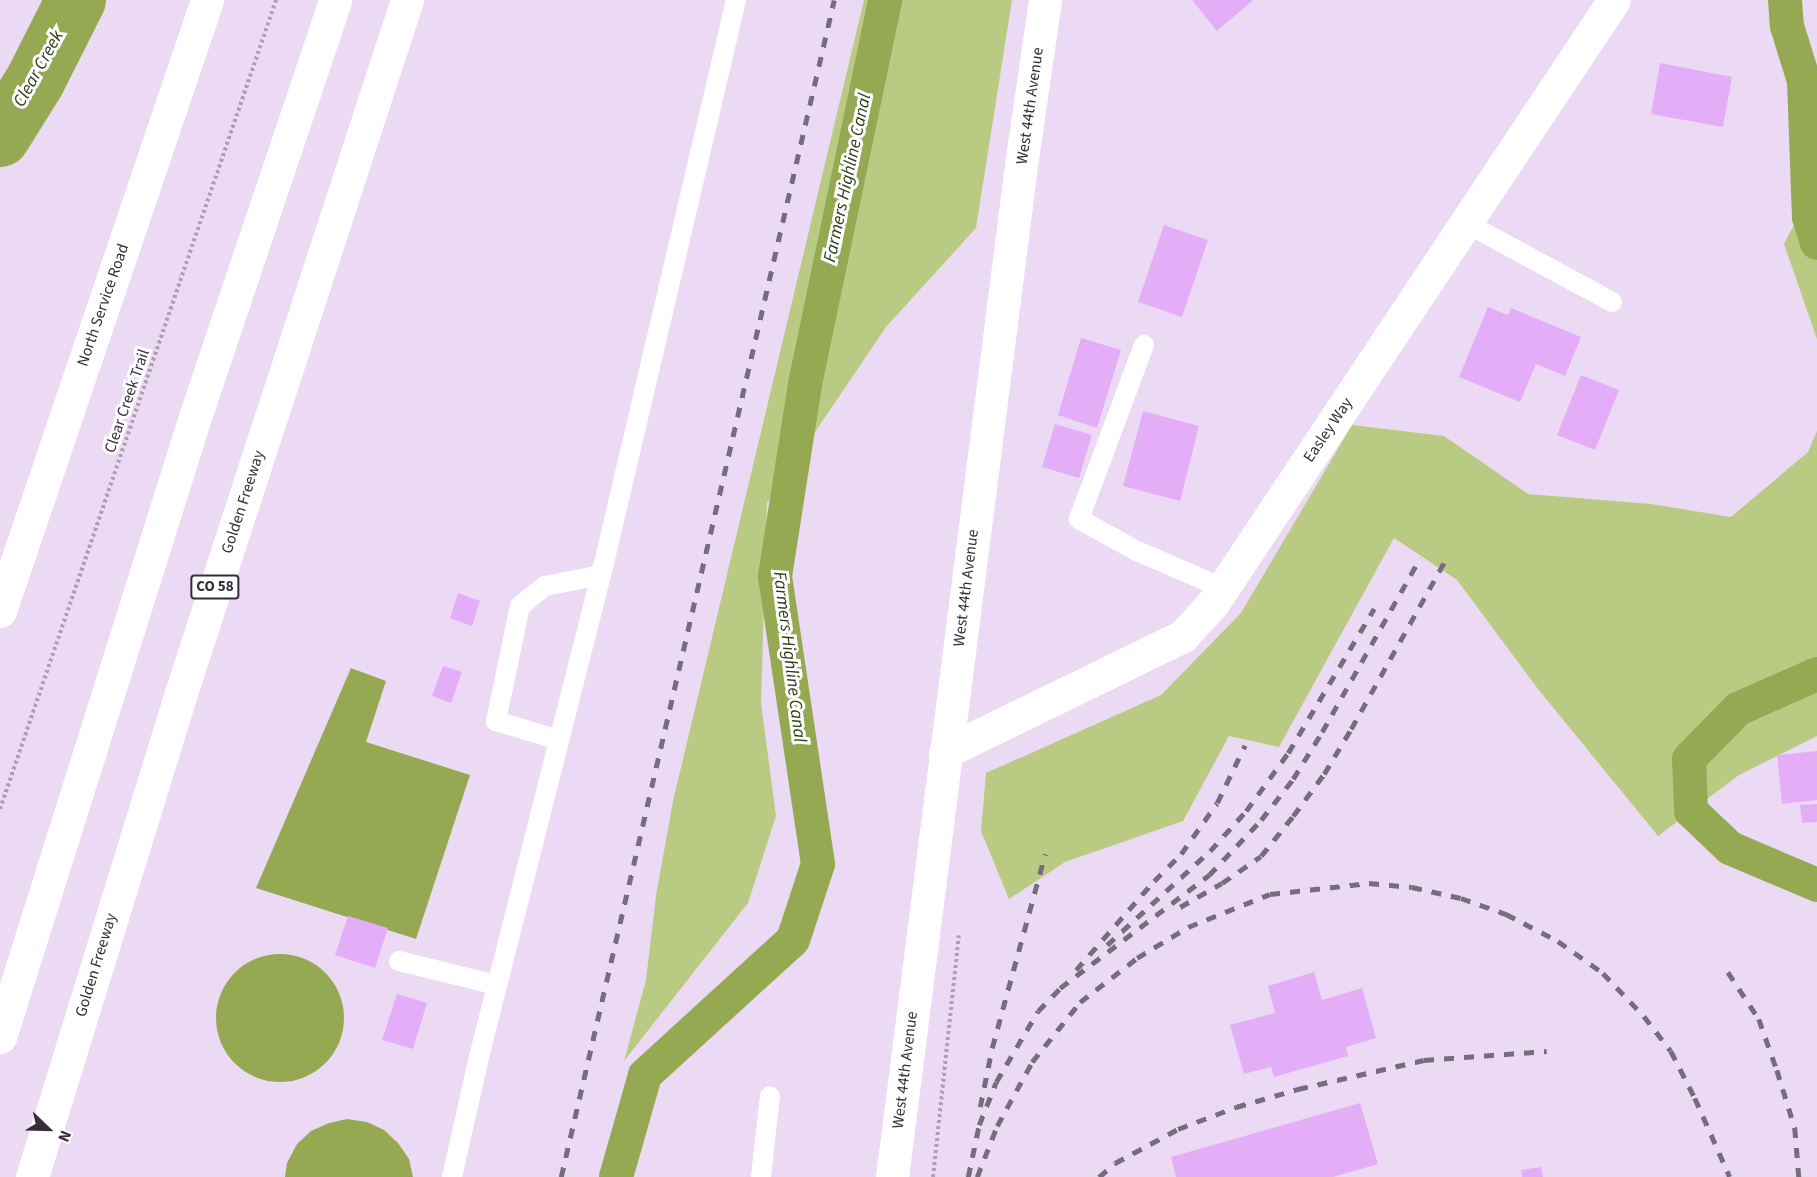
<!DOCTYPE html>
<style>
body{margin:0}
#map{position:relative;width:1817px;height:1177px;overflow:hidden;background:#ecdaf4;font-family:"Source Sans 3",sans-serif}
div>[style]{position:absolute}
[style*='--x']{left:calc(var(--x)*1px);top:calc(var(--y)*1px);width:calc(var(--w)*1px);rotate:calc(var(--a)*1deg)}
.green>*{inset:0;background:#b9cb83}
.water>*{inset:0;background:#95a953}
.round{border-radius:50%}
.canal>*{height:34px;margin:-17px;padding:0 17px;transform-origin:17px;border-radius:17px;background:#95a953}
.river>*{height:60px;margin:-30px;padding:0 30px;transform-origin:30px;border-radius:30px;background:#95a953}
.building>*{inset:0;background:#e3aef7}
.path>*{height:4px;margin-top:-2px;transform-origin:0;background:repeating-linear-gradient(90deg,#ac9eb3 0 3px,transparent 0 6px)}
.lane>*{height:20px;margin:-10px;padding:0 10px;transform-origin:10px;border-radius:10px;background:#fff}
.street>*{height:33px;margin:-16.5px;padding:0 16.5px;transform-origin:16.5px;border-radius:16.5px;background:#fff}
.secondary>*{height:33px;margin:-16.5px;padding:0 16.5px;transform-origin:16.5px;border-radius:16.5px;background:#fff}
.highway>*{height:33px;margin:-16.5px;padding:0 16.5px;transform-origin:16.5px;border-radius:16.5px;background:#fff}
.rail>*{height:4.5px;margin-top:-2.25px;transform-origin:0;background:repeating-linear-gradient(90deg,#776c7c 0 10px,transparent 0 20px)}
span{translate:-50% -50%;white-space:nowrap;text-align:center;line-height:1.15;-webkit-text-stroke:6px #fff;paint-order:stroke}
.shield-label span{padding:2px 4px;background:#fff;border:2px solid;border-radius:4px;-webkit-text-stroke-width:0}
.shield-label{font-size:15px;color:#352e38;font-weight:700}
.street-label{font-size:16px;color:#352e38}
.water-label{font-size:18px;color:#313915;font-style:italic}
.north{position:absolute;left:18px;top:1099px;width:60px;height:60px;-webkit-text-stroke:4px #fff;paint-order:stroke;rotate:113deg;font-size:16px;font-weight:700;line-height:24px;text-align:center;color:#352e38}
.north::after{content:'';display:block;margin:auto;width:21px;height:27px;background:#352e38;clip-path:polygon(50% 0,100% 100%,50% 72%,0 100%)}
</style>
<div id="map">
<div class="green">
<div style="clip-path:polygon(864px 0,1012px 0,976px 228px,886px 327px,767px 503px,761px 703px,776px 816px,748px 903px,624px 1061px,646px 980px,656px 896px,673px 801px)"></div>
<div style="clip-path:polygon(1817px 180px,1817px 339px,1784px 244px)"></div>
<div style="clip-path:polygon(1352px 425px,1444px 436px,1528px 494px,1651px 504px,1731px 517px,1808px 452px,1817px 431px,1817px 736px,1739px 775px,1658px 836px,1538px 689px,1457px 580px,1394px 538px,1279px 747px,1229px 736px,1183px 821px,1065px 862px,1009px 899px,981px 831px,986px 773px,1161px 695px,1241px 613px)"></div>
</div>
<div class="water">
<div style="clip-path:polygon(351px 668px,386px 681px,366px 742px,470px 775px,416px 939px,256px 888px)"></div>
<div class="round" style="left:216px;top:954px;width:128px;height:128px"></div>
<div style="clip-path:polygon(347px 1119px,367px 1122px,384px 1130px,398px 1143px,409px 1159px,413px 1177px,285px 1177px,287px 1163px,297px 1144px,311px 1131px,329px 1123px)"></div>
</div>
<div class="canal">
<div style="--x:1785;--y:0;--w:26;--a:86"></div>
<div style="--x:1787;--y:26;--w:58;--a:72.8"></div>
<div style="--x:1804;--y:81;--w:136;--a:87.9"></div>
<div style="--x:1809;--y:217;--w:27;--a:73"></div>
<div style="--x:1817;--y:674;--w:86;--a:156.1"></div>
<div style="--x:1738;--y:709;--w:70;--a:134.4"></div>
<div style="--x:1689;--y:759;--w:52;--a:87.8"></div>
<div style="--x:1691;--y:811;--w:54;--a:43.5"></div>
<div style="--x:1730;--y:848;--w:95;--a:23"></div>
<div style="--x:616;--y:1177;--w:106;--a:-74.1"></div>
<div style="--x:645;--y:1075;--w:200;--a:-42.4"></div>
<div style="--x:793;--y:940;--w:80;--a:-71.8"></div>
<div style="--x:818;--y:864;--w:291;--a:-98.5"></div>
<div style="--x:775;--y:576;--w:194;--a:-81.1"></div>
<div style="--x:805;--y:384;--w:392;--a:-78.2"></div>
</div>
<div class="river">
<div style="--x:0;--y:137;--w:66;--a:-58"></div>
<div style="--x:35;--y:81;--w:91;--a:-63.2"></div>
</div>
<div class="building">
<div style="clip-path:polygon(1192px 0,1253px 0,1217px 31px)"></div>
<div style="clip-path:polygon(1660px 63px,1732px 77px,1723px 127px,1651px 114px)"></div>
<div style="clip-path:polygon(1164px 225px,1208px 240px,1182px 317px,1138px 302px)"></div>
<div style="clip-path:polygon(1488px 307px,1508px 315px,1511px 308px,1581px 337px,1565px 376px,1536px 364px,1520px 402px,1459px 377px)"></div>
<div style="clip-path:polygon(1081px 338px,1121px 350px,1097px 428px,1058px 415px)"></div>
<div style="clip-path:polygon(1581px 375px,1619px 390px,1595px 450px,1557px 435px)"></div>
<div style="clip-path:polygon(1143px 411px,1199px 426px,1180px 501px,1123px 486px)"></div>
<div style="clip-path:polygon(1055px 424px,1092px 435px,1079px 478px,1042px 467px)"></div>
<div style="clip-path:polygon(458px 593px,480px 601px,472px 626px,450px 618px)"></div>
<div style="clip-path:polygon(443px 666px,462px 672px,451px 703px,432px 696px)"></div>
<div style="clip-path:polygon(1817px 751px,1817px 800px,1782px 804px,1777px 755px)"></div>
<div style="clip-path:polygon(1817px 804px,1817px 822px,1802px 823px,1800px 805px)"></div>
<div style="clip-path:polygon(348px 916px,388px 928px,375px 968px,335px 955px)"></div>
<div style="clip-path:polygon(1314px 972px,1322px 1000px,1362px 988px,1376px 1038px,1346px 1047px,1348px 1056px,1274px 1077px,1271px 1067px,1244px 1074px,1230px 1025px,1275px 1013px,1268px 986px)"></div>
<div style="clip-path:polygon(397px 994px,427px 1003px,413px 1049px,382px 1040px)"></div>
<div style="clip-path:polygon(1360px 1103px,1378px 1164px,1333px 1177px,1176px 1177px,1171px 1157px)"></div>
<div style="clip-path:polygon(1541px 1167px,1543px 1177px,1522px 1177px,1521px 1170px)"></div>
</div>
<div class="path">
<div style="--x:0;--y:809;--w:855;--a:-71.16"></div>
<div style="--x:933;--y:1177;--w:243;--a:-83.9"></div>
</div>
<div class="lane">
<div style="--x:1466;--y:223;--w:166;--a:28.4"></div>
<div style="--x:1144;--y:345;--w:186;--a:110.5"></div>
<div style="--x:1079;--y:519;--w:66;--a:28.9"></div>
<div style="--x:1137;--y:551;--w:94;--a:23.3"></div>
<div style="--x:559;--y:740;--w:66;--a:-163.2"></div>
<div style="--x:496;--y:721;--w:117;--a:-78.2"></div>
<div style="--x:520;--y:606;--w:32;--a:-39"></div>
<div style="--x:545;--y:586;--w:57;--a:-11.1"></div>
<div style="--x:399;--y:961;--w:101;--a:13.8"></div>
<div style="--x:452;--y:1177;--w:123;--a:-77.3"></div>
<div style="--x:479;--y:1057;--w:510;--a:-75.8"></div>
<div style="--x:604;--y:563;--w:578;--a:-76.8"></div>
<div style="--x:761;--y:1177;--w:81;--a:-83.7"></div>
</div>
<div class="street">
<div style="--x:0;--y:611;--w:645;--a:-71.28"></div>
<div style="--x:945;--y:752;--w:265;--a:-26"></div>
<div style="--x:1183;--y:636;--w:45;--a:-47.7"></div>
<div style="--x:1213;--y:603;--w:724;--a:-56.38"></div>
</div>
<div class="secondary">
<div style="--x:892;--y:1177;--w:1027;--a:-82.73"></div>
<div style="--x:1022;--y:158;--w:160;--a:-81.7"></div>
</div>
<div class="highway">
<div style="--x:0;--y:1037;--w:653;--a:-72.54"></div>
<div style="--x:196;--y:414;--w:437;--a:-71.4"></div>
<div style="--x:32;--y:1177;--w:506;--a:-72.89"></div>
<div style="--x:181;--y:693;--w:729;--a:-71.94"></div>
</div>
<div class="rail">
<div style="--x:1180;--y:907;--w:48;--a:-29.7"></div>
<div style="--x:1222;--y:883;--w:47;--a:-34.7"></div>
<div style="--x:1261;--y:856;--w:51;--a:-51.3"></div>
<div style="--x:1293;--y:816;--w:52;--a:-53.6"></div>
<div style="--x:1324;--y:774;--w:52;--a:-59"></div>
<div style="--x:1351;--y:729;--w:193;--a:-60.8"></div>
<div style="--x:1107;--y:945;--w:139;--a:-42.4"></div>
<div style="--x:1210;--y:851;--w:54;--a:-48"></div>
<div style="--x:1246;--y:811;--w:72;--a:-54.1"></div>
<div style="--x:1288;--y:753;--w:168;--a:-59.2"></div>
<div style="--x:1076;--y:970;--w:118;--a:-48.8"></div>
<div style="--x:1154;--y:881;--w:38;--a:-45"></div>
<div style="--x:1181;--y:854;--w:62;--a:-54.8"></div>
<div style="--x:1217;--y:803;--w:64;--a:-64.2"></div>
<div style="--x:1728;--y:972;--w:56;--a:56.6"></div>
<div style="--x:1759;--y:1019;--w:54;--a:70.6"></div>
<div style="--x:1777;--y:1070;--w:61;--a:72.8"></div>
<div style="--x:1795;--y:1128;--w:49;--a:85.3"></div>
<div style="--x:980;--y:1107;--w:60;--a:-78.5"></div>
<div style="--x:992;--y:1048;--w:201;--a:-74.7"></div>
<div style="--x:561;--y:1177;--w:1208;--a:-76.94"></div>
<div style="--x:968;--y:1177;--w:53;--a:-78.1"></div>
<div style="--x:979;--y:1125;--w:46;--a:-68.4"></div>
<div style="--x:996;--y:1082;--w:82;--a:-59.4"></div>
<div style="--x:1038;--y:1011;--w:32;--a:-46"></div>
<div style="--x:1060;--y:988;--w:187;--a:-37.2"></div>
<div style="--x:1209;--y:875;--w:76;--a:-46.6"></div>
<div style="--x:1261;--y:820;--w:52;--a:-52"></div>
<div style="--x:1293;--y:779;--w:55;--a:-58.3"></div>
<div style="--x:1322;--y:732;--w:200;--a:-60.6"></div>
<div style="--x:977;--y:1177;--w:55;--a:-68.6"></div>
<div style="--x:997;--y:1126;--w:73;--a:-61.3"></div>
<div style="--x:1032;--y:1062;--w:77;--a:-51.3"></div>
<div style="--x:1080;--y:1002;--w:72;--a:-37.7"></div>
<div style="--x:1137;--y:958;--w:60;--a:-31.3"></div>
<div style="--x:1188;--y:927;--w:88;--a:-21.9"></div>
<div style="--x:1270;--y:894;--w:100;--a:-6.3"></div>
<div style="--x:1369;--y:883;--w:43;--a:5.3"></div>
<div style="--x:1412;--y:887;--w:50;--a:12.7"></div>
<div style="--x:1461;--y:898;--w:48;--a:19.6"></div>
<div style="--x:1506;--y:914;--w:59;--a:27.4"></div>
<div style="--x:1558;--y:941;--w:55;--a:35.4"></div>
<div style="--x:1603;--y:973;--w:59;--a:46.4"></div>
<div style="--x:1644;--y:1016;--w:44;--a:52.4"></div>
<div style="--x:1671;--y:1051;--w:53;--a:62.9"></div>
<div style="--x:1695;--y:1098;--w:86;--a:66.1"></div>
<div style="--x:1099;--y:1177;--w:21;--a:-41"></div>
<div style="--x:1115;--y:1163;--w:72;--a:-28.4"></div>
<div style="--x:1178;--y:1129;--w:62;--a:-20.8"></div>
<div style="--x:1236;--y:1107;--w:65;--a:-16.2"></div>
<div style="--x:1298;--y:1089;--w:129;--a:-13"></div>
<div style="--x:1424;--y:1060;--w:123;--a:-4.2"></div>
</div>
<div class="shield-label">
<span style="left:215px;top:587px">CO 58</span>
</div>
<div class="street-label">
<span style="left:1030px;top:106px;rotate:-82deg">West 44th Avenue</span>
<span style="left:103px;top:305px;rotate:-71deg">North Service Road</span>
<span style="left:127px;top:401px;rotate:-71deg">Clear Creek Trail</span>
<span style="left:1328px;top:430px;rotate:-56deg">Easley Way</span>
<span style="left:243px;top:502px;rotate:-72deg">Golden Freeway</span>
<span style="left:966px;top:588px;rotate:-83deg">West 44th Avenue</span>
<span style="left:96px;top:965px;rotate:-73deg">Golden Freeway</span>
<span style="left:905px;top:1070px;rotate:-83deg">West 44th Avenue</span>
</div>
<div class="water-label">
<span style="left:39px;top:69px;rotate:-61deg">Clear Creek</span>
<span style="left:848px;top:178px;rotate:-78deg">Farmers Highline Canal</span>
<span style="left:789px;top:657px;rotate:83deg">Farmers Highline Canal</span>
</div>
<div class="north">N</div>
</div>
